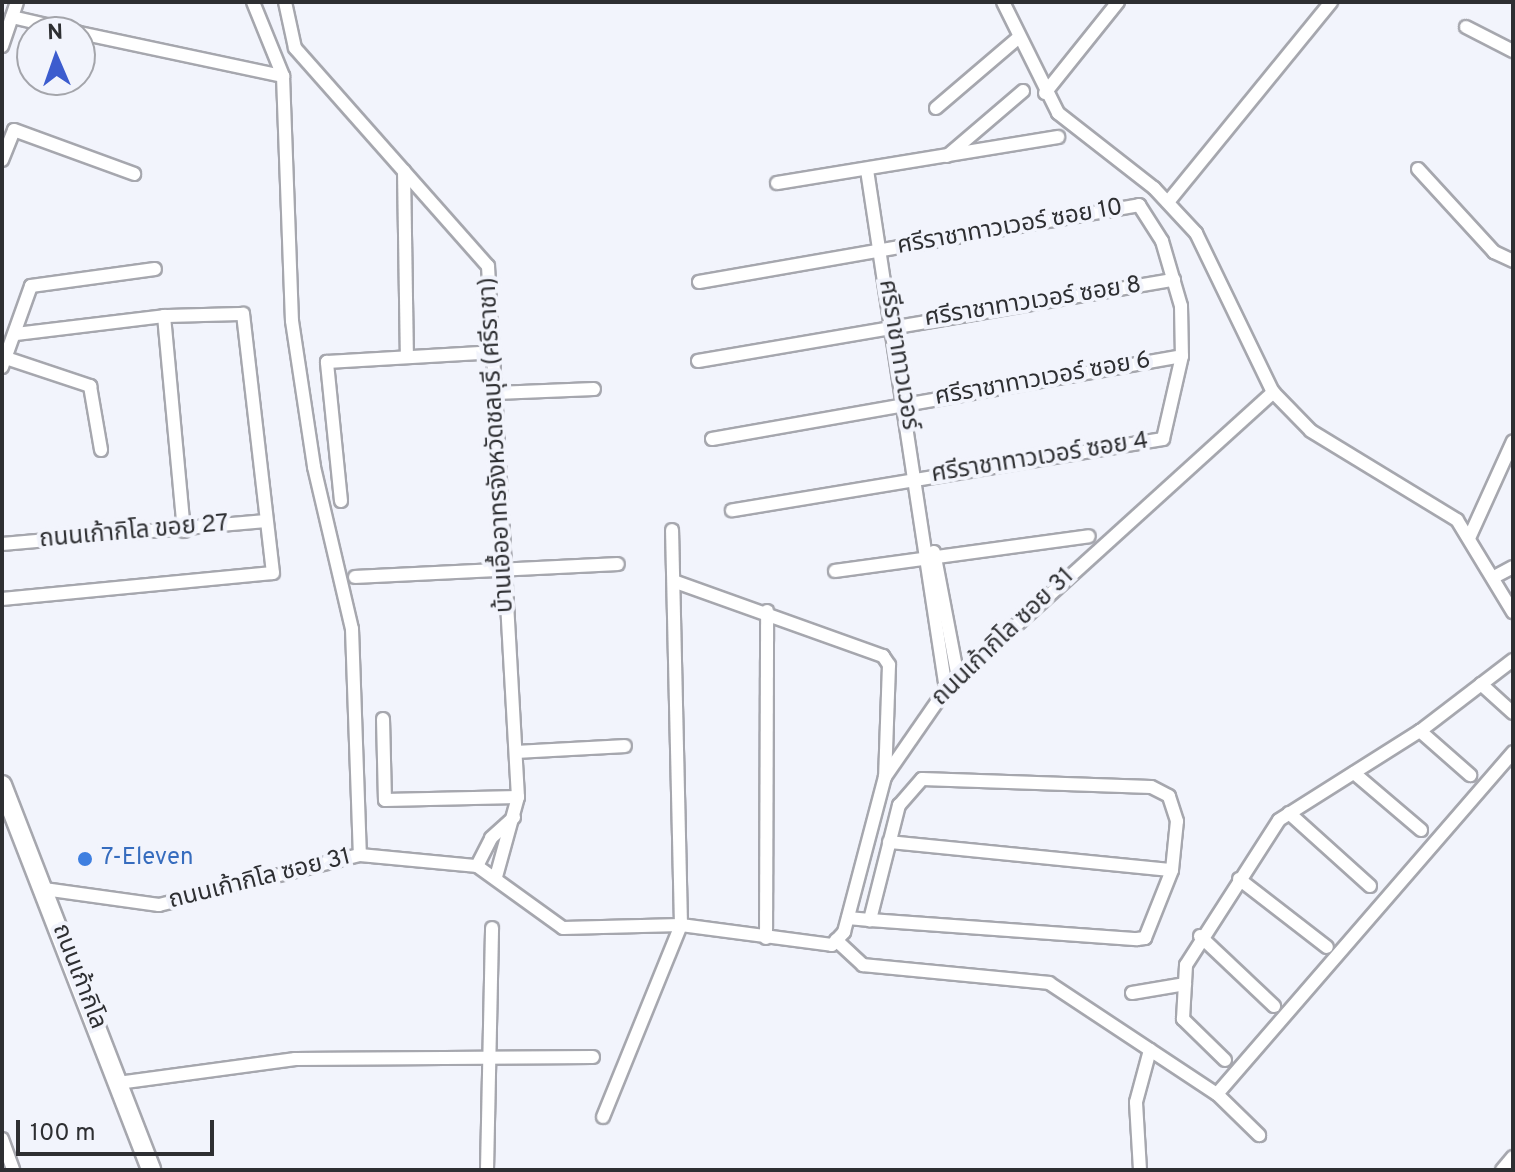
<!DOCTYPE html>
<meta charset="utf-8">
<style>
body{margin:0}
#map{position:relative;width:1515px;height:1172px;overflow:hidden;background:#f2f4fc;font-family:Overpass,"Noto Sans Thai",sans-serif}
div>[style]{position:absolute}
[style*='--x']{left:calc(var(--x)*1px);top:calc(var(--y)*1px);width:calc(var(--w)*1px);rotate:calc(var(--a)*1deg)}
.roads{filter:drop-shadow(2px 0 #a6a7ae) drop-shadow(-2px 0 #a6a7ae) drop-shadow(0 2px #a6a7ae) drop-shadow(0 -2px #a6a7ae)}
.minor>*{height:12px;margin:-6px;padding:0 6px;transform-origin:6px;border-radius:6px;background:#fff}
.secondary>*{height:18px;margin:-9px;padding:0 9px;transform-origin:9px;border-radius:9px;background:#fff}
.dots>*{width:22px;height:22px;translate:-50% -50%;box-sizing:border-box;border:4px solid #f2f4fc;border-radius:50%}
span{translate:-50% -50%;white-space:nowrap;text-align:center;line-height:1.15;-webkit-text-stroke:8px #f2f4fc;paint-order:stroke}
.street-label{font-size:24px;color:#2e2f32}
.shop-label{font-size:24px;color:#366cbe}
.left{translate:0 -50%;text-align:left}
.frame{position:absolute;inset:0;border:4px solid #2e2f32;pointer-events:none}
.north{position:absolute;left:16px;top:16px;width:80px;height:80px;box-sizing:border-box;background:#f2f4fc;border:2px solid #a4a5ab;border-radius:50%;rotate:358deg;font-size:22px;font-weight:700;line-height:32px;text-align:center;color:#2e2f32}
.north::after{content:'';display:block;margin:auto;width:28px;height:36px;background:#3c5cce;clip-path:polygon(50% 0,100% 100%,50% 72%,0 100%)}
.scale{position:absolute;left:16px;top:1120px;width:198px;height:36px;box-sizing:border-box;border:4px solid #2e2f32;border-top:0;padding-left:10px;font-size:24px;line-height:28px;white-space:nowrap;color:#2e2f32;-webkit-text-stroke:6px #f2f4fc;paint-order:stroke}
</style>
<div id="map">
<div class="roads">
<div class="minor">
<div style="--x:253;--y:2;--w:80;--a:67.9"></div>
<div style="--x:283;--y:76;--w:245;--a:87.9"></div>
<div style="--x:292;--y:321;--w:148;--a:81.4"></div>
<div style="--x:314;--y:467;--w:166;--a:76.8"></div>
<div style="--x:352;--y:629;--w:226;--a:88"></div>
<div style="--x:285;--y:2;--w:47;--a:77.7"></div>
<div style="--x:295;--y:48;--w:291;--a:48.5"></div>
<div style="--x:488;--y:266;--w:532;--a:86.77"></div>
<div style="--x:518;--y:797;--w:83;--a:105.4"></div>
<div style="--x:1003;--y:2;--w:124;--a:63.6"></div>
<div style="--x:1058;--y:113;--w:122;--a:38"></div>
<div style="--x:1154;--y:188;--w:62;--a:47"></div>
<div style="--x:1196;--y:233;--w:177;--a:64.2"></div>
<div style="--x:1273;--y:392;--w:54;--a:45.7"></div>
<div style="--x:1311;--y:431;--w:171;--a:31.4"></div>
<div style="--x:1457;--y:520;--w:108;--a:58.7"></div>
<div style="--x:12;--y:17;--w:67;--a:13"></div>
<div style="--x:1466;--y:27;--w:53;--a:27.1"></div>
<div style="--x:80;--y:33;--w:208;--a:12"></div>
<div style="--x:2;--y:46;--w:46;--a:-71.2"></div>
<div style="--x:1045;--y:93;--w:117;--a:-51.3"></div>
<div style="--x:936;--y:108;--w:109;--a:-40.5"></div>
<div style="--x:947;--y:156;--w:100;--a:-40.5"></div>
<div style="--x:2;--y:160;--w:32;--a:-68"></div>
<div style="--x:14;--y:130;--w:128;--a:20.1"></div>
<div style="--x:1418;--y:169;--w:113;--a:47.5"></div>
<div style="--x:1494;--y:252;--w:21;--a:25"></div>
<div style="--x:867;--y:170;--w:525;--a:81.35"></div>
<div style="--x:404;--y:171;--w:186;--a:89.1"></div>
<div style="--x:777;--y:183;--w:285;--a:-9.3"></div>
<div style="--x:1168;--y:202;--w:258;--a:-50.8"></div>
<div style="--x:699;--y:282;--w:447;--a:-9.9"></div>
<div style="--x:1139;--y:205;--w:43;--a:57.4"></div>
<div style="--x:1162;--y:241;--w:68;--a:73.7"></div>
<div style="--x:1181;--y:306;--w:50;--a:88.9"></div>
<div style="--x:1182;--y:356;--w:85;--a:102.9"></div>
<div style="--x:1163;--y:439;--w:437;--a:170.6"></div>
<div style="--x:16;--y:334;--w:149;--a:-6.9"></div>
<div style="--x:164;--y:316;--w:216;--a:84.7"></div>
<div style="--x:6;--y:358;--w:89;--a:18.4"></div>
<div style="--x:90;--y:386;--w:65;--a:80.2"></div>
<div style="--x:698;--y:361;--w:483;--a:-9.7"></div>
<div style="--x:2;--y:367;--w:86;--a:-70.3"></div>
<div style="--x:31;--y:286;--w:125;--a:-7.8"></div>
<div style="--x:496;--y:393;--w:98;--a:-2.3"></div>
<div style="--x:712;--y:439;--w:477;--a:-10"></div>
<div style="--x:341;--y:501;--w:140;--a:-95.8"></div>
<div style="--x:327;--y:362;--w:166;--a:-3.4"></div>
<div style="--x:1470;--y:536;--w:104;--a:-65.6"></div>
<div style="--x:2;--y:544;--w:265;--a:-5"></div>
<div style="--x:934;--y:552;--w:128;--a:79.2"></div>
<div style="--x:835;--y:571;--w:256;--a:-7.8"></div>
<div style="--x:1496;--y:576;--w:19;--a:-28"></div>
<div style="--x:355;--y:577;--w:263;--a:-2.8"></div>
<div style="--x:676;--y:582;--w:220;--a:19.7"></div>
<div style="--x:883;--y:656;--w:11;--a:56"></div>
<div style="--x:889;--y:665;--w:112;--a:92"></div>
<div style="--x:2;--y:599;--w:272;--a:-5.5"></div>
<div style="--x:273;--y:573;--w:261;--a:-96.6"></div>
<div style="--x:243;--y:314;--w:79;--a:178.5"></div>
<div style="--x:1481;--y:684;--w:43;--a:42.2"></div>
<div style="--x:383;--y:719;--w:81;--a:88.6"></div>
<div style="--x:385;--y:800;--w:133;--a:-1.3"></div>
<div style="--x:1420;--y:731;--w:67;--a:41.3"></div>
<div style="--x:517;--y:752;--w:108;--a:-3.2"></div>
<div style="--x:1354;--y:773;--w:88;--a:40.4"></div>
<div style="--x:1289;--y:813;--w:109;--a:42"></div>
<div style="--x:889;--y:842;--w:284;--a:5.7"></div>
<div style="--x:477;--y:866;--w:31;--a:-63"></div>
<div style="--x:491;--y:838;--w:31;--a:-42"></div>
<div style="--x:1239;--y:879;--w:111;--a:37.7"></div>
<div style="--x:44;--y:889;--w:116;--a:7.9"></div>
<div style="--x:159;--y:905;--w:207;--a:-14"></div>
<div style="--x:360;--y:855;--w:118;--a:5.4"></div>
<div style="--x:477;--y:866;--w:106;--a:35.8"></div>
<div style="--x:563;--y:928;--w:118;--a:-1.5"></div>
<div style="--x:681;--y:925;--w:152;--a:7.5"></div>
<div style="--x:832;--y:945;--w:18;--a:-47"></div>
<div style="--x:844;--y:932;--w:160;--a:-75.2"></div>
<div style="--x:885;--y:777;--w:107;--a:-55.3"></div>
<div style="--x:946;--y:689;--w:442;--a:-42.2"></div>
<div style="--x:848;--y:918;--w:22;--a:5"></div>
<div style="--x:870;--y:920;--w:268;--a:4.1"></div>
<div style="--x:1137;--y:939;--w:8;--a:-7"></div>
<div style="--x:1145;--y:938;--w:73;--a:-68.3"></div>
<div style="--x:1172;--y:870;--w:49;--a:-84.2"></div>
<div style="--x:1177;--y:821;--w:26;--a:-108"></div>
<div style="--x:1169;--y:796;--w:20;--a:-153"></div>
<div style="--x:1151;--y:787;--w:229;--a:-178"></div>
<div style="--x:922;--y:779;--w:35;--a:131"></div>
<div style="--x:899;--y:805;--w:119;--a:104.2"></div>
<div style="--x:1200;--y:936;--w:102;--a:43.4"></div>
<div style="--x:766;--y:938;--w:327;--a:-89.8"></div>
<div style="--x:836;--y:940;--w:37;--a:43"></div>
<div style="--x:863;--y:965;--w:187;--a:5.5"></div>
<div style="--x:1049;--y:983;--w:201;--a:33.5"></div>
<div style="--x:1217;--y:1094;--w:59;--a:44.3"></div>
<div style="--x:1132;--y:993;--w:54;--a:-9.6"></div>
<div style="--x:1225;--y:1060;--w:59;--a:-135.7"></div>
<div style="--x:1183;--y:1019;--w:54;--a:-86.8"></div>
<div style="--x:1186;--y:965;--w:172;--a:-57.3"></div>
<div style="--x:1279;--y:820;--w:167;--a:-32.3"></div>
<div style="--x:1420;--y:731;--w:117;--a:-37.4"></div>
<div style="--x:118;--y:1083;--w:179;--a:-7.7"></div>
<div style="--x:295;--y:1059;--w:298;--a:-0.4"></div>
<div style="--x:1217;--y:1094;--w:452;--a:-49.1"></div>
<div style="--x:603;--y:1117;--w:207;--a:-67.9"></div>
<div style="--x:681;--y:925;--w:395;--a:-91.3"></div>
<div style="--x:2;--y:1139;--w:33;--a:70"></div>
<div style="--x:487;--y:1170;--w:242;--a:-88.8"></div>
<div style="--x:1140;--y:1170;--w:68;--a:-93.4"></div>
<div style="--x:1136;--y:1102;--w:54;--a:-74.9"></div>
<div style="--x:1502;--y:1170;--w:17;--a:-50"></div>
</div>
<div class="secondary">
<div style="--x:2;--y:785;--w:413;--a:68.8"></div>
</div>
</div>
<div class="dots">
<div style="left:85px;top:859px;background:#3f7fe0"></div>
</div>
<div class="street-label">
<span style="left:1010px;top:228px;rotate:-10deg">ศรีราชาทาวเวอร์ ซอย 10</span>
<span style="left:1033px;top:303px;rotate:-9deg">ศรีราชาทาวเวอร์ ซอย 8</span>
<span style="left:897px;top:355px;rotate:81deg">ศรีราชาทาวเวอร์</span>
<span style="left:1043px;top:380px;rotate:-10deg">ศรีราชาทาวเวอร์ ซอย 6</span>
<span style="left:498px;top:445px;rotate:-93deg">บ้านเอื้ออาทรจังหวัดชลบุรี (ศรีราชา)</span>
<span style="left:1040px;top:459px;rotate:-9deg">ศรีราชาทาวเวอร์ ซอย 4</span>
<span style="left:134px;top:533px;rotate:-5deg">ถนนเก้ากิโล ขอย 27</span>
<span style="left:1004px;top:638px;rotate:-44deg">ถนนเก้ากิโล ซอย 31</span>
<span style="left:260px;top:880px;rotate:-14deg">ถนนเก้ากิโล ซอย 31</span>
<span style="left:78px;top:977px;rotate:69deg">ถนนเก้ากิโล</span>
</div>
<div class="shop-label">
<span class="left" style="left:101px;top:859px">7-Eleven</span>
</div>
<div class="frame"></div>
<div class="north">N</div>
<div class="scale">100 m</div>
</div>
